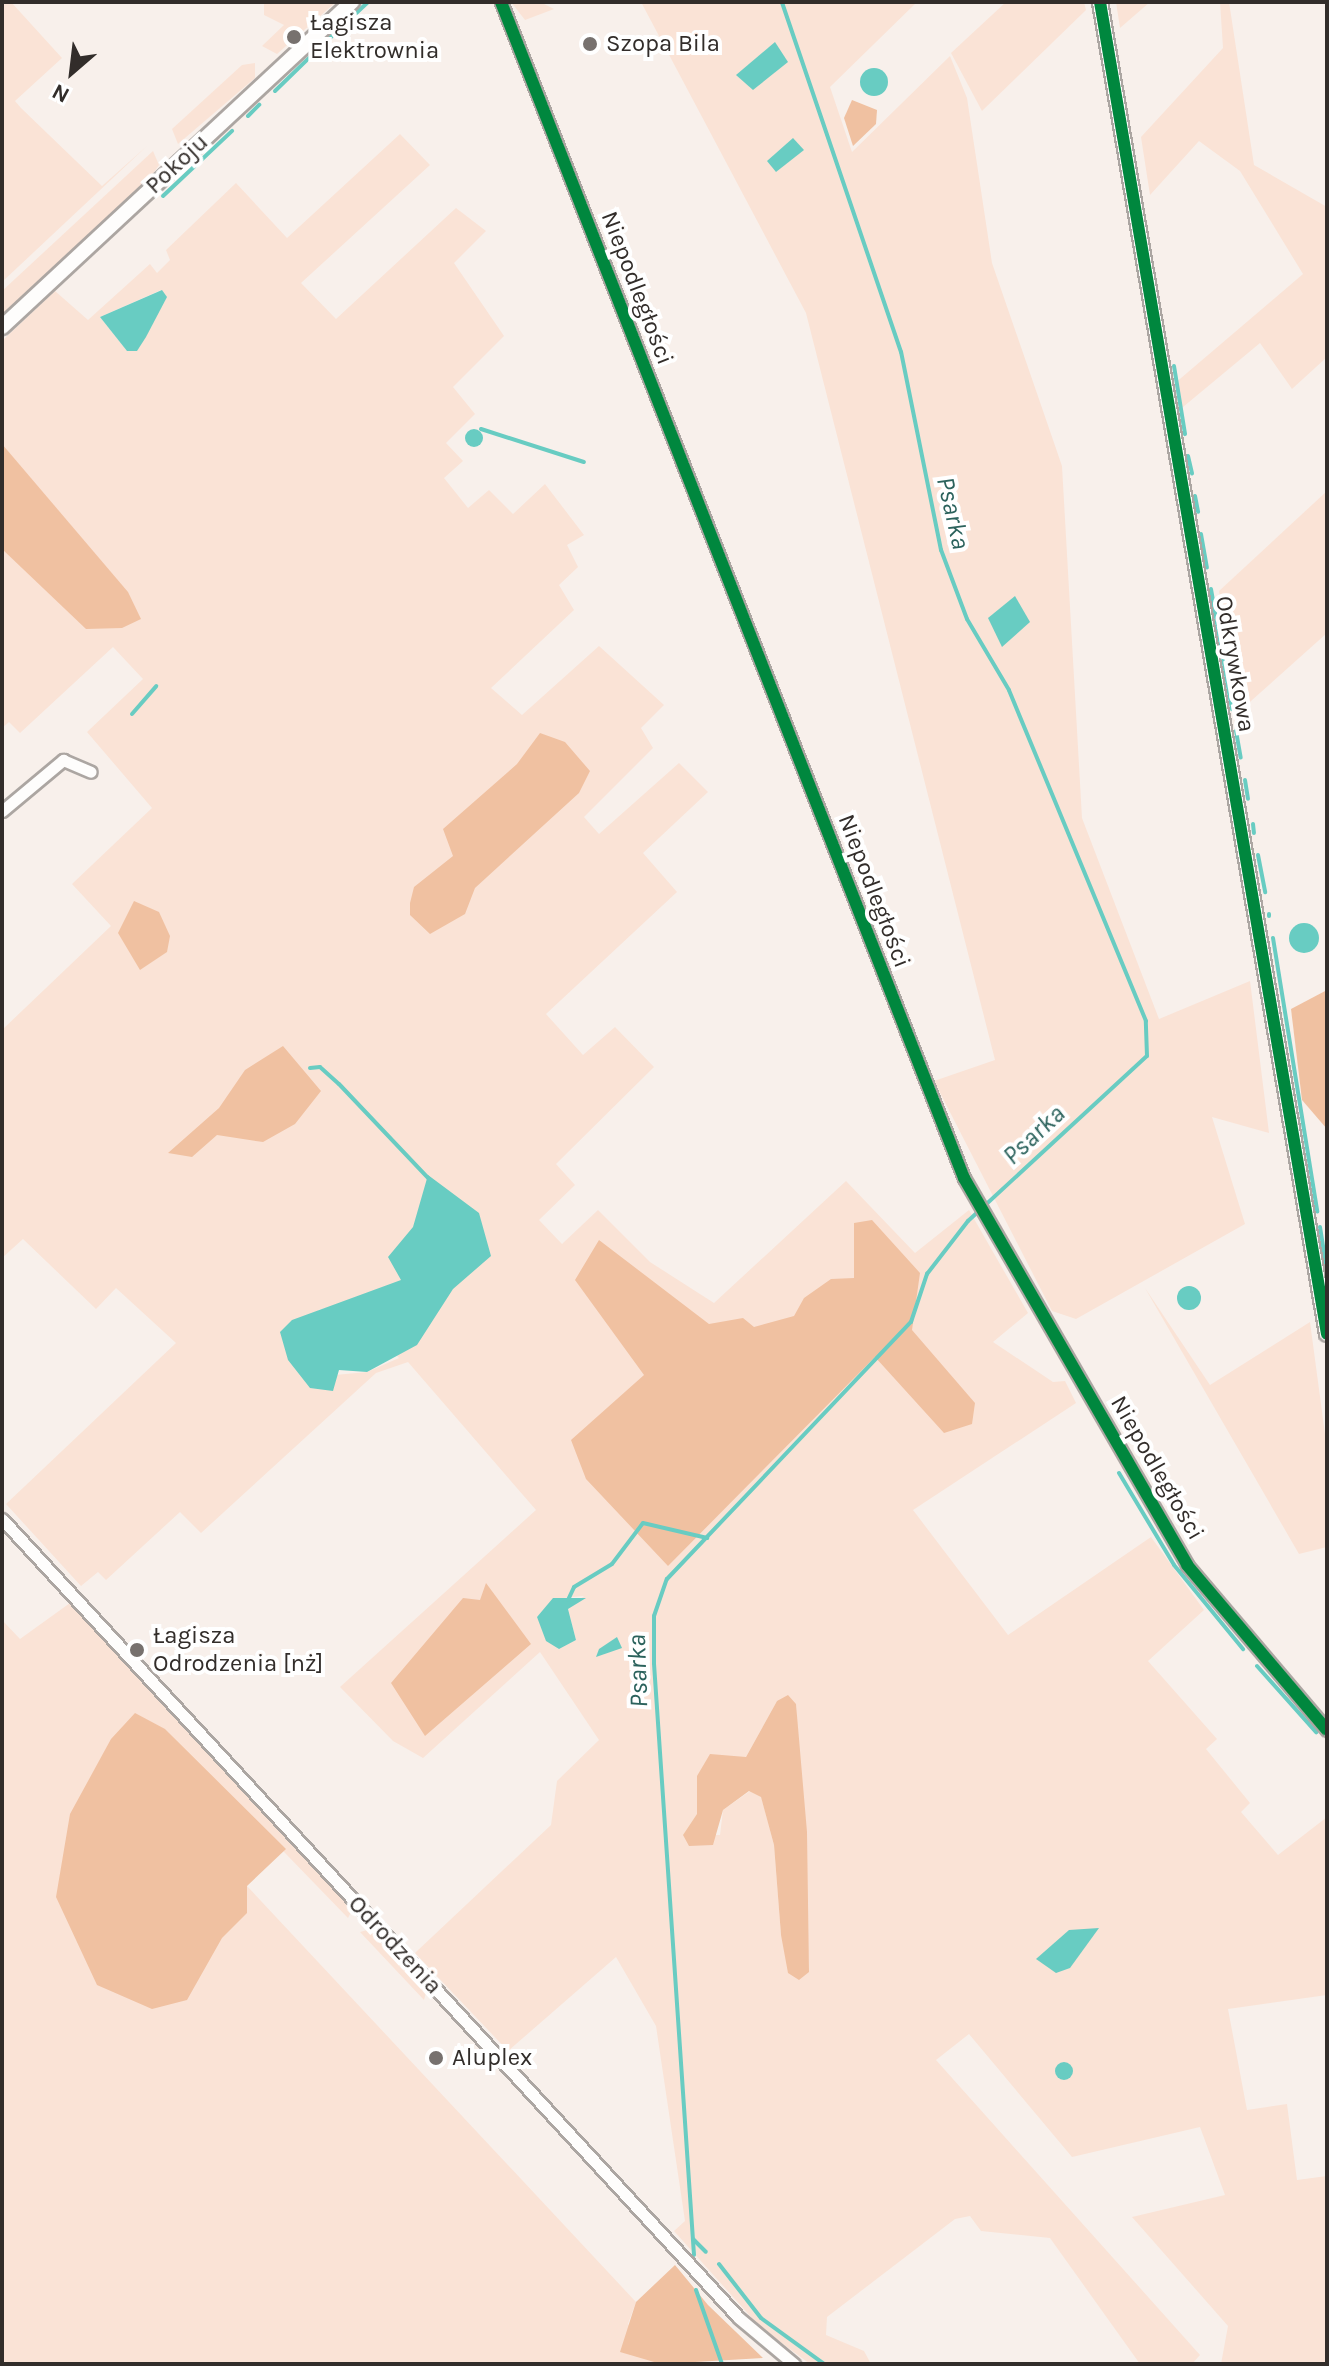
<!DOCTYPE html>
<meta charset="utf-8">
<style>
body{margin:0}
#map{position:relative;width:1329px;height:2366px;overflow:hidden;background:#f8f0eb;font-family:Karla,sans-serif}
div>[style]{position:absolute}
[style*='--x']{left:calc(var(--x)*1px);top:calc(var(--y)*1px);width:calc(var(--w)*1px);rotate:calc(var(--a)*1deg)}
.green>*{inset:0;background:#fae3d6}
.forest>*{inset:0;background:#f0c1a1}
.water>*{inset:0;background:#68ccc2}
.round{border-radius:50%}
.stream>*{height:4px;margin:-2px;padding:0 2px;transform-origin:2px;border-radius:2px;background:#68ccc2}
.roads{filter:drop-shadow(2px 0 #aca6a2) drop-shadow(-2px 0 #aca6a2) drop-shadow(0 2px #aca6a2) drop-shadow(0 -2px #aca6a2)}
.minor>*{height:11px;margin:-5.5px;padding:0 5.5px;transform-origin:5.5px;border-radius:5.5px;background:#fefdfc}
.tertiary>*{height:14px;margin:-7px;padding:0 7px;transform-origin:7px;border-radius:7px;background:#fefdfc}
.cycleway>*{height:12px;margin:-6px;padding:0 6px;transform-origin:6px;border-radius:6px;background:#00873e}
.dots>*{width:22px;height:22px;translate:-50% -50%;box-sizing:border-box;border:4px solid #fff;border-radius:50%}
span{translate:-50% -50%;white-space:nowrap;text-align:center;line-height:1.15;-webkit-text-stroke:8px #fff;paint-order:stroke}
.poi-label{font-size:24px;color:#322d2a}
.left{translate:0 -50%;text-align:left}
.street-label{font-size:24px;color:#322d2a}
.water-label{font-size:26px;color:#2b625c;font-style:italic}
.frame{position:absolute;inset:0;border:4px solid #322d2a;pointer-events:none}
.north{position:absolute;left:32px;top:32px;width:80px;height:80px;-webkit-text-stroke:6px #fff;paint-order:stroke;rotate:208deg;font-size:22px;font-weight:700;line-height:32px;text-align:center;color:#322d2a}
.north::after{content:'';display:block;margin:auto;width:28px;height:36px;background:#322d2a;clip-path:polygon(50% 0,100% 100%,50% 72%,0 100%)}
</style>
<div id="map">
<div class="green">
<div style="clip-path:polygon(2px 2px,11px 2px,62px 58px,15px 101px,21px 108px,102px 186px,147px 146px,2px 282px)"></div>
<div style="clip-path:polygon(264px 2px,336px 2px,277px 54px,262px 46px,284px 25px,264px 15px)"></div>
<div style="clip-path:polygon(511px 2px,540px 2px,554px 9px,525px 20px)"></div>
<div style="clip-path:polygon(641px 2px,917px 2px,830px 87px,852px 152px,950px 56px,967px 98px,992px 263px,1062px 466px,1082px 818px,1159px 1019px,1250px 981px,1269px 1133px,1212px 1117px,1245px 1224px,1076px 1319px,1052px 1311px,934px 1081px,995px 1060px,806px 313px)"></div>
<div style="clip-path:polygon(1006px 2px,1084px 2px,1086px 10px,982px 111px,951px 53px)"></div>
<div style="clip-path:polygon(1116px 2px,1150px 2px,1120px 28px)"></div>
<div style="clip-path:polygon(1220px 2px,1229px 2px,1254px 165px,1327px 207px,1327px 357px,1292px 389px,1260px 343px,1177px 412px,1174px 384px,1303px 274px,1240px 171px,1199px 141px,1150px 195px,1141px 137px,1223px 48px)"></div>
<div style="clip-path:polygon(255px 63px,255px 78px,178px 144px,172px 129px,242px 65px)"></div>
<div style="clip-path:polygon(evenodd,400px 134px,430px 165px,301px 283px,336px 319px,456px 208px,486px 231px,454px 263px,504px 336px,453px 387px,475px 414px,446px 443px,463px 461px,444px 478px,468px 508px,489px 490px,513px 514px,545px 484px,584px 535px,567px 545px,578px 567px,559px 585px,574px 610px,491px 688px,522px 715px,599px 646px,664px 705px,641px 728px,653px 748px,584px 817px,599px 834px,679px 763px,708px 792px,643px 853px,677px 892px,546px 1014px,583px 1055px,615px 1027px,654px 1067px,556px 1164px,575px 1185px,539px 1220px,562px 1244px,598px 1210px,650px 1262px,714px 1303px,846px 1181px,915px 1253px,969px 1210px,1028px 1313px,993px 1342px,1053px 1382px,1065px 1381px,1076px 1403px,913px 1510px,1008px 1635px,1151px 1537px,1204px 1610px,1148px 1661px,1217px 1739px,1206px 1749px,1250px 1803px,1241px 1812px,1278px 1855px,1327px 1817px,1327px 1995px,1228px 2009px,1247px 2110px,1287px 2104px,1297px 2180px,1327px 2176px,1327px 2364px,1221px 2364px,1228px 2326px,1132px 2217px,1225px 2195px,1200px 2127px,1072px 2157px,969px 2034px,936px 2060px,1200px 2355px,1192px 2364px,1140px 2364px,1050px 2238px,981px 2231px,970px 2216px,955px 2219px,827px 2317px,826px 2335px,864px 2351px,871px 2364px,810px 2364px,760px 2327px,674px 2231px,685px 2221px,656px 2026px,616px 1957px,508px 2051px,415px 1953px,551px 1825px,557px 1781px,599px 1740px,540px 1652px,423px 1758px,393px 1741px,340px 1687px,536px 1510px,408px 1362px,376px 1373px,201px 1533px,180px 1512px,106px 1580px,98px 1572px,81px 1586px,6px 1504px,176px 1343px,116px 1288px,96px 1309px,23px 1239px,2px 1258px,2px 1030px,111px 926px,72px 884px,152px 808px,87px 732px,143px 679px,113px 647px,20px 733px,9px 722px,2px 728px,2px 341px,55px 291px,88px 320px,150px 264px,157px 273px,170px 260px,166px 250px,236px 183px,287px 238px,400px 134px,161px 290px,167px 297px,127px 351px,100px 317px,161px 290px,400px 134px,345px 1303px,399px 1358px,367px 1372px,335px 1375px,318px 1310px,345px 1303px,400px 134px,584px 1596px,568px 1609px,576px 1640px,558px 1649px,537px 1617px,553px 1599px,584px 1596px,400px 134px,777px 1701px,796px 1704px,809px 1972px,781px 1935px,774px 1845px,761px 1796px,750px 1791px,723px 1810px,720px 1835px,684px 1834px,746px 1757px,777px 1701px)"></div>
<div style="clip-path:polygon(153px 151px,159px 165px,150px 178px,2px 316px,2px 291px)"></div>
<div style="clip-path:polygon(1327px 491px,1327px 633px,1242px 709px,1231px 710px,1219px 591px)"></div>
<div style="clip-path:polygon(1145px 1288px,1210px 1385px,1310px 1322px,1327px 1449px,1327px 1547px,1299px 1554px)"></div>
<div style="clip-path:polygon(70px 1603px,352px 1910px,348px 1918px,165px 1729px,245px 1900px,247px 1886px,636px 2302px,628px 2324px,663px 2364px,2px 2364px,2px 1620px,20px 1639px)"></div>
<div style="clip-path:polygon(371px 1929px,427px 1989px,424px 2000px,360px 1932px)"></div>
</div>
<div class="forest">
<div style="clip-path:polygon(852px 100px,877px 110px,876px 124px,853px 146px,844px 118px)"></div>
<div style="clip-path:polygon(2px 444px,128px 592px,141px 619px,122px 628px,86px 629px,2px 549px)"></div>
<div style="clip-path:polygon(540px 733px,565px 742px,590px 771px,579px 793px,475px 888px,465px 914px,430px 934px,410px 915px,410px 903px,414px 887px,453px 856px,443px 829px,517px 764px)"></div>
<div style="clip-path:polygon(134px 901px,159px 912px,170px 936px,167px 952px,140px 970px,118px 933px)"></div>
<div style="clip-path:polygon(1327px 990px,1327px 1129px,1302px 1100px,1291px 1009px)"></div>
<div style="clip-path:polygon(283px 1046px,321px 1091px,295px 1124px,263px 1142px,217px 1135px,192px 1157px,168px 1153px,219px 1108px,245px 1070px)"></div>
<div style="clip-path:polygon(872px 1220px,920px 1273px,912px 1330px,975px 1403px,972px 1424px,944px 1433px,875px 1357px,668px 1566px,586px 1479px,571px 1440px,644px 1375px,575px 1280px,599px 1240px,709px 1324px,743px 1318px,754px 1327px,794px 1316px,804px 1298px,831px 1279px,854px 1278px,854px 1223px)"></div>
<div style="clip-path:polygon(486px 1583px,531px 1644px,425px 1736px,391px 1683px,463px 1598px,480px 1600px)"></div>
<div style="clip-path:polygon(788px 1695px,796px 1704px,807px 1832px,809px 1972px,799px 1980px,788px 1973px,781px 1935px,774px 1845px,761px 1797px,749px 1791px,723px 1810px,713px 1845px,689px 1846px,683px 1835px,697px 1814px,697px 1776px,710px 1754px,746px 1757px,777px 1701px)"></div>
<div style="clip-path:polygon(135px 1713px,165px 1729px,286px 1849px,247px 1886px,247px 1913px,222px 1938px,187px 2000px,152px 2009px,97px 1985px,56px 1897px,70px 1814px,111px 1739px)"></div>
<div style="clip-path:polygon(675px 2265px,708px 2305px,763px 2358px,661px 2364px,620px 2352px,636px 2302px)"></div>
</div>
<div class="water">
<div style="clip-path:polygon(775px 42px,788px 62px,753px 90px,736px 75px)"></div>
<div class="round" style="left:860px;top:68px;width:28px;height:28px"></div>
<div style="clip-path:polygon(793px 138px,804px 150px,776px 172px,767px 161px)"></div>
<div style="clip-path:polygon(162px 290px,167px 297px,146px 337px,137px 351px,127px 351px,100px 317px)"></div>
<div class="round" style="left:465px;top:429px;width:18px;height:18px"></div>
<div style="clip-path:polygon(1015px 596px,1030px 622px,1002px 647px,988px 618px)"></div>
<div class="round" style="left:1289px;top:923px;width:30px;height:30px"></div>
<div style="clip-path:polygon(428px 1175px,479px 1213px,491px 1256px,453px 1289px,417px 1345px,367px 1372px,339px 1370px,333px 1391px,310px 1388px,288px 1360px,280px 1332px,292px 1320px,401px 1280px,388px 1257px,413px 1227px)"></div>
<div class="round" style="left:1177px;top:1286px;width:24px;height:24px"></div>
<div style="clip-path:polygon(553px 1598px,586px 1598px,568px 1609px,576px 1640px,559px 1649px,546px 1641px,537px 1617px)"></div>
<div style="clip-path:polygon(617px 1637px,622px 1648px,596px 1657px,599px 1649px)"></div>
<div style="clip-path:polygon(1099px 1928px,1070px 1968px,1056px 1973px,1036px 1959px,1069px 1930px)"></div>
<div class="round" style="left:1055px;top:2062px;width:18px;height:18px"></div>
</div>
<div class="stream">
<div style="--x:352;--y:17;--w:22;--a:-43"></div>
<div style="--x:318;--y:49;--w:21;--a:-43"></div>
<div style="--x:275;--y:91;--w:50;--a:-44.2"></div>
<div style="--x:248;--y:116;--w:16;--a:-45"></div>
<div style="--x:163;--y:196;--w:95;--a:-43.3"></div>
<div style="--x:1174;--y:366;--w:69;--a:80.8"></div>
<div style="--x:481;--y:429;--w:108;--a:17.8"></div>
<div style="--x:1188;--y:456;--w:18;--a:77"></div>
<div style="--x:1195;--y:496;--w:16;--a:79"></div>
<div style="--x:1201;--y:534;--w:34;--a:80"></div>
<div style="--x:1211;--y:589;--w:122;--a:80.1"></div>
<div style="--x:132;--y:714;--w:37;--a:-49"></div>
<div style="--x:1236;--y:731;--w:27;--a:80"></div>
<div style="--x:1245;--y:780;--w:19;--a:81"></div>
<div style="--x:1253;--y:824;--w:9;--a:84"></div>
<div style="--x:1258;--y:855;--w:38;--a:79"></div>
<div style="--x:1269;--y:914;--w:2;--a:90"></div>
<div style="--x:1273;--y:938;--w:277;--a:80.8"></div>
<div style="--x:310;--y:1068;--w:10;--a:-6"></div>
<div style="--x:320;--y:1067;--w:25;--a:42"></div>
<div style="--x:339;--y:1084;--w:131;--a:46.5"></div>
<div style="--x:1320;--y:1227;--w:37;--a:81"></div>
<div style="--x:1119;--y:1473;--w:107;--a:59.1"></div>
<div style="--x:1174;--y:1565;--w:109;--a:50.6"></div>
<div style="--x:568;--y:1600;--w:14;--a:-65"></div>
<div style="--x:574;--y:1587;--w:44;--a:-31.2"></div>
<div style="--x:612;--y:1564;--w:51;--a:-52.9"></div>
<div style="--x:643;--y:1523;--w:66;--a:13.2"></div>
<div style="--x:1257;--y:1666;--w:89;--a:48.2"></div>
<div style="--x:693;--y:2239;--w:18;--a:45"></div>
<div style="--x:694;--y:2255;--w:593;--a:-93.87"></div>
<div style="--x:654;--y:1663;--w:47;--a:-90"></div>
<div style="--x:654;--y:1616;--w:39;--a:-71"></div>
<div style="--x:667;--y:1579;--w:354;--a:-46.5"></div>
<div style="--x:911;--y:1322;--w:51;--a:-71.6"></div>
<div style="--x:927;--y:1274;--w:67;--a:-52.3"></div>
<div style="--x:968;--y:1221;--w:243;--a:-42.7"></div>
<div style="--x:1147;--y:1056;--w:35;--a:-92"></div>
<div style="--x:1146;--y:1021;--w:358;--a:-112.5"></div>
<div style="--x:1009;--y:690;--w:82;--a:-120.6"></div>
<div style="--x:967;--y:619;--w:74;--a:-110.6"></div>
<div style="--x:941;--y:550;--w:202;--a:-101.4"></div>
<div style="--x:901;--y:352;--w:370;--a:-108.8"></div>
<div style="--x:719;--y:2264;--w:68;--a:52.1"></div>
<div style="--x:761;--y:2318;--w:78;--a:36.1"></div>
<div style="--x:696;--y:2290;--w:78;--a:70.6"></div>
</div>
<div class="roads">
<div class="minor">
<div style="--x:501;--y:2;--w:1264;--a:68.51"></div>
<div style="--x:964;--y:1178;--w:447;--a:60"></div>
<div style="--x:1187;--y:1565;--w:216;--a:49.7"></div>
<div style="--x:2;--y:811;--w:80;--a:-39.9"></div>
<div style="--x:63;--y:760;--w:30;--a:23"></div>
<div style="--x:2;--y:1519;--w:1087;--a:47.31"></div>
<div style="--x:739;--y:2318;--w:72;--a:39.9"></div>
</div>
<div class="tertiary">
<div style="--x:1100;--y:2;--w:1351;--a:80.33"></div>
<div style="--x:2;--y:327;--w:478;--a:-42.9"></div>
</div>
</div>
<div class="cycleway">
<div style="--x:501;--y:2;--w:1264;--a:68.51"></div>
<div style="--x:964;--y:1178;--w:447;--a:60"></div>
<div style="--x:1187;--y:1565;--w:216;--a:49.7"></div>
<div style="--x:1100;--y:2;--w:1351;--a:80.33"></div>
</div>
<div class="dots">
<div style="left:294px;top:37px;background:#77716e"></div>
<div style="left:590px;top:44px;background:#77716e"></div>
<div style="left:137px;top:1650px;background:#77716e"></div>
<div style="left:436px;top:2058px;background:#77716e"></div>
</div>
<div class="poi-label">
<span class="left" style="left:310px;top:37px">Łagisza<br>Elektrownia</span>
<span class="left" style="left:606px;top:44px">Szopa Bila</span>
<span class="left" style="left:153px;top:1650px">Łagisza<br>Odrodzenia [nż]</span>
<span class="left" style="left:452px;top:2058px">Aluplex</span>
</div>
<div class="street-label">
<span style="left:177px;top:164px;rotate:-43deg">Pokoju</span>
<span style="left:637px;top:288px;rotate:69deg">Niepodległości</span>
<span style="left:1235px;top:664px;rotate:80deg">Odkrywkowa</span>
<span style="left:874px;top:891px;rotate:69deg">Niepodległości</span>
<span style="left:1157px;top:1468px;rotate:60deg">Niepodległości</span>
<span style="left:395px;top:1945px;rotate:47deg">Odrodzenia</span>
</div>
<div class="water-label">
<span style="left:953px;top:513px;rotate:77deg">Psarka</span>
<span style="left:1034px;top:1135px;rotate:-43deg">Psarka</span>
<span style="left:638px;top:1671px;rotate:-92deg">Psarka</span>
</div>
<div class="frame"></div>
<div class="north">N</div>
</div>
